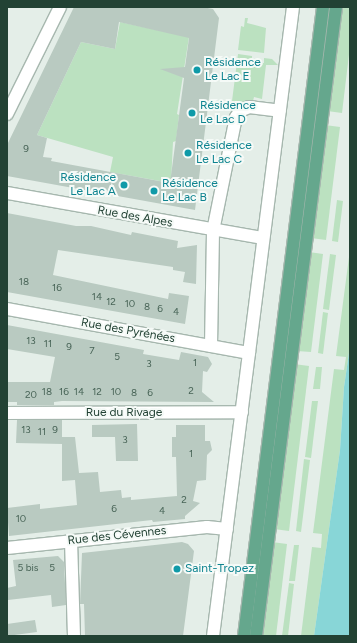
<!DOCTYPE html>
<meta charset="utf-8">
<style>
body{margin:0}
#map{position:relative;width:357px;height:643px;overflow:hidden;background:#e4eee8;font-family:Figtree,sans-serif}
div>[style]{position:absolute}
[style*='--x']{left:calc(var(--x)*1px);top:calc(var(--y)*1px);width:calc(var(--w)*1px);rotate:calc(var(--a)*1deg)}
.green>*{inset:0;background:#bbe1c0}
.water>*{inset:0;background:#88d6d7}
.building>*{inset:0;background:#b9cac1}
.roads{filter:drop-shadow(1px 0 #a6b7ae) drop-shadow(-1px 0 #a6b7ae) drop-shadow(0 1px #a6b7ae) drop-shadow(0 -1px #a6b7ae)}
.minor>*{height:12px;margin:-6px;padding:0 6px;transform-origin:6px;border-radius:6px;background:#fff}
.major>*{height:12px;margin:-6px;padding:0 6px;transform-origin:6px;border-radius:6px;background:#65a78d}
.dots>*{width:11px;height:11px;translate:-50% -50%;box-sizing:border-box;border:2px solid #f5faf7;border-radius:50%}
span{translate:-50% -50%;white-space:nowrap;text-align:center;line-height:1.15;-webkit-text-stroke:4px #f5faf7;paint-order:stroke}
.number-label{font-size:10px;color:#486457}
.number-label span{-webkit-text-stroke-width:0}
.culture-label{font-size:12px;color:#0d838f}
.left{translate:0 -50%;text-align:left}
.right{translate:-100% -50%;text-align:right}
.street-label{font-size:12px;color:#224234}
.frame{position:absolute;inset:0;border:8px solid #224234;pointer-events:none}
</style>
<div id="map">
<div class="green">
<div style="clip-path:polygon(340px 7px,350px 7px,350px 46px,342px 113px,327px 111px)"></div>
<div style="clip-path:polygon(245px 18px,248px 18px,247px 23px,266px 28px,264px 53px,238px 50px,241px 26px,244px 27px)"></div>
<div style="clip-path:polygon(120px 22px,189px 37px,177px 114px,179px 115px,176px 141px,173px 142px,171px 183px,110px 172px,113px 157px,37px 135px,81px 42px,115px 49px)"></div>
<div style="clip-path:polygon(238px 54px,252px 56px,252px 62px,264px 63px,264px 58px,272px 59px,278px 65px,266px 65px,262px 99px,254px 97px,253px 101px,243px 103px,232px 101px)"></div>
<div style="clip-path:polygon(325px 125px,340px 127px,326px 240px,311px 238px)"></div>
<div style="clip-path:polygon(337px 200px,343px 201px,338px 242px,332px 241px)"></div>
<div style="clip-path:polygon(309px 252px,323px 254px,311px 352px,297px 351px)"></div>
<div style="clip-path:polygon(330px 254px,336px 255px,329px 310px,323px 309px)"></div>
<div style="clip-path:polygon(349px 257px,350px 346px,344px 387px,340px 450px,314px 636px,301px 636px,312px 547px,321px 548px,322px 534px,313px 533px,334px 369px,344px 370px,346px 357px,336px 356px)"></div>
<div style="clip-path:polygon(323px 312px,328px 313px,323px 354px,318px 353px)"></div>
<div style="clip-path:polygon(294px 364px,309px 366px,289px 531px,274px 529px)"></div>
<div style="clip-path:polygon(316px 367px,322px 367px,320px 389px,313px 389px)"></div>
<div style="clip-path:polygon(312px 401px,318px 401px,311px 458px,305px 457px)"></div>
<div style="clip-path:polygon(304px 459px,310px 460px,301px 532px,296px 531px)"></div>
<div style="clip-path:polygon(272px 542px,287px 544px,276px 636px,260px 636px)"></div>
<div style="clip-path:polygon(294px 545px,299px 545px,295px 581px,289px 581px)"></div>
<div style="clip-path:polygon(289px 583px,294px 584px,288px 636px,282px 636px)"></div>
</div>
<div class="water">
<div style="clip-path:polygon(350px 346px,350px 636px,314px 636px,340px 450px,344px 387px)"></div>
</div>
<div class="building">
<div style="clip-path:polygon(evenodd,74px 7px,202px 7px,213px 9px,219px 18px,195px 210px,7px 176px,7px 145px,74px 7px,119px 22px,189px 38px,185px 67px,160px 69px,184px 78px,170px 183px,51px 161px,52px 158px,43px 157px,47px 138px,37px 135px,81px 42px,115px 49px,119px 22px)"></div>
<div style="clip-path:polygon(7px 213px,76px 226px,91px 226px,131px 235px,132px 232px,178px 241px,177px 248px,197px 245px,196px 284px,183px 282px,185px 272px,173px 270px,173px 267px,58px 250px,53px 275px,168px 299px,169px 293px,189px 296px,185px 324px,7px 292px)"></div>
<div style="clip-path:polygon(7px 325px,144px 350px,143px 354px,179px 360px,181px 352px,208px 357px,212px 364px,207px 372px,203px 371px,202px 392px,214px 402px,62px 401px,54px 402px,54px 405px,17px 405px,17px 402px,7px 402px,7px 382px,50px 382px,55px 357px,7px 349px)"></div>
<div style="clip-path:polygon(17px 420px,62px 420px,62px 437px,75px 437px,79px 473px,98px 472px,100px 492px,121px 490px,122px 498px,131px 497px,131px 500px,177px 496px,176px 457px,172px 457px,172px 437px,176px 437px,176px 425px,205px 425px,205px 441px,210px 441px,212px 450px,207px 455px,206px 480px,197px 481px,193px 501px,200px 503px,185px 516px,185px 519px,153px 522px,152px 520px,9px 536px,7px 508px,40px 504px,40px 509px,77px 505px,75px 480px,62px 481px,62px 444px,16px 443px)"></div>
<div style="clip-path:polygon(137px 424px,138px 461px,116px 461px,115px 437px,92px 437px,92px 425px)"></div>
<div style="clip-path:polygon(182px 542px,188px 544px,194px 551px,183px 636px,85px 636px,84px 604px,80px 604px,82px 553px)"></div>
<div style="clip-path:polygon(58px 556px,64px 562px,66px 605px,52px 607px,51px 595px,8px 600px,7px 588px,16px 586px,13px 560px)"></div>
<div style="clip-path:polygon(35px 620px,37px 632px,7px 636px,7px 624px)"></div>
</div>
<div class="roads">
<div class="minor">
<div style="--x:7;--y:114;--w:119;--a:-63.6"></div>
<div style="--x:7;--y:193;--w:260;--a:10"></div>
<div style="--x:7;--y:309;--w:246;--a:10.3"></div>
<div style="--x:211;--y:346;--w:115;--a:-89"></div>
<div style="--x:213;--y:231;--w:116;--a:-78.6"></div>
<div style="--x:236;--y:117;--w:7;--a:-56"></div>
<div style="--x:240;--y:111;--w:10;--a:-24"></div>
<div style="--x:249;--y:107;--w:31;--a:7"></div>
<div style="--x:7;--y:413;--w:235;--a:-0.2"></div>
<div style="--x:71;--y:541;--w:95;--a:88.2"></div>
<div style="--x:7;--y:548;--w:201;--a:-6"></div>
<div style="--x:207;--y:527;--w:20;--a:6"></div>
<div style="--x:213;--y:636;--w:634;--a:-82.75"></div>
</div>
<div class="major">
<div style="--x:244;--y:636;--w:634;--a:-82.84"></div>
<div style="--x:256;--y:636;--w:634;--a:-82.75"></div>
</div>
</div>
<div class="dots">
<div style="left:197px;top:70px;background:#0f9aa8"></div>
<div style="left:192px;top:113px;background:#0f9aa8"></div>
<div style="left:188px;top:153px;background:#0f9aa8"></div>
<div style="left:124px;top:185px;background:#0f9aa8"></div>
<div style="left:154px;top:191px;background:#0f9aa8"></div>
<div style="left:177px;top:569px;background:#0f9aa8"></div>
</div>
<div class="number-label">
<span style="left:26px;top:149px">9</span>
<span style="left:24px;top:282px">18</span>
<span style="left:57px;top:288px">16</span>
<span style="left:97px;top:297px">14</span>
<span style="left:111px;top:302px">12</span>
<span style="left:130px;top:304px">10</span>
<span style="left:147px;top:307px">8</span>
<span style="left:160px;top:309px">6</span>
<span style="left:176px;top:312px">4</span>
<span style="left:31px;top:341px">13</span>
<span style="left:48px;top:344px">11</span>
<span style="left:69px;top:347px">9</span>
<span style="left:92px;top:351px">7</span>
<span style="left:117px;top:357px">5</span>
<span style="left:195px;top:363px">1</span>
<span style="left:149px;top:364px">3</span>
<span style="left:191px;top:391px">2</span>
<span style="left:47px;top:392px">18</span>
<span style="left:64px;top:392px">16</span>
<span style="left:79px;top:392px">14</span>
<span style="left:97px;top:392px">12</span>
<span style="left:116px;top:392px">10</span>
<span style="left:134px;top:393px">8</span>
<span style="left:150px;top:393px">6</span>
<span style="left:31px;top:395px">20</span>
<span style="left:26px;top:430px">13</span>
<span style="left:55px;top:430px">9</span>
<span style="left:42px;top:432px">11</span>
<span style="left:125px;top:440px">3</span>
<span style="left:191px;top:454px">1</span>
<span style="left:184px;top:500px">2</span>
<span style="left:114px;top:509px">6</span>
<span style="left:162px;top:511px">4</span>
<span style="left:21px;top:519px">10</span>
<span style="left:28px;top:568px">5 bis</span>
<span style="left:52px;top:568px">5</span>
</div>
<div class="culture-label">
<span class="left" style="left:205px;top:70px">Résidence<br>Le Lac E</span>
<span class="left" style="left:200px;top:113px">Résidence<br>Le Lac D</span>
<span class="left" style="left:196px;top:153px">Résidence<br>Le Lac C</span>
<span class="right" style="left:116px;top:185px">Résidence<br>Le Lac A</span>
<span class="left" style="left:162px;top:191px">Résidence<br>Le Lac B</span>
<span class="left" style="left:185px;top:569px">Saint-Tropez</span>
</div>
<div class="street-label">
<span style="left:135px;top:217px;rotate:10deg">Rue des Alpes</span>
<span style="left:128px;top:331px;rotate:10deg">Rue des Pyrénées</span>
<span style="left:124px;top:413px">Rue du Rivage</span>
<span style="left:117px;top:536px;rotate:-6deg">Rue des Cévennes</span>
</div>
<div class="frame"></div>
</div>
